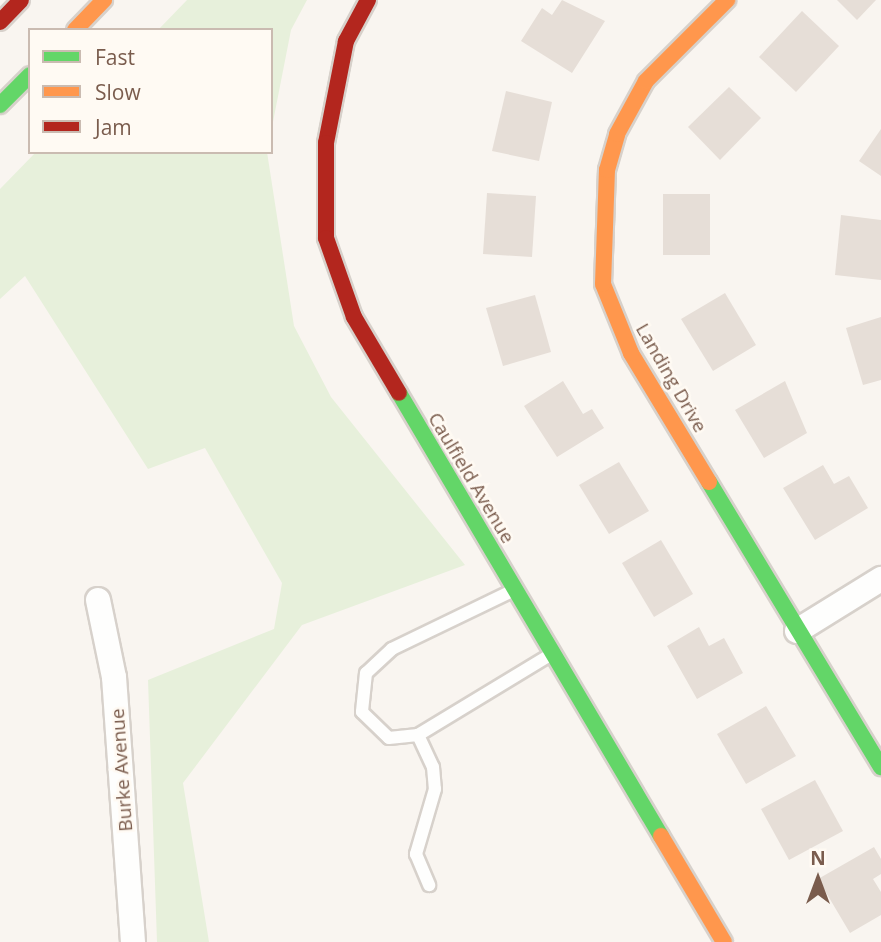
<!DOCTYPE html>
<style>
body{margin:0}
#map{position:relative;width:881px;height:942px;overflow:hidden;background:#f9f5f0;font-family:"Open Sans",sans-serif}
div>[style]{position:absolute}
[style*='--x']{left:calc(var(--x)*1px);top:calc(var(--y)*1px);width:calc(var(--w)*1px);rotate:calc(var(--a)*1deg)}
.green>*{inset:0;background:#e7f0db}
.building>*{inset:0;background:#e6ded7}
.roads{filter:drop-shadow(2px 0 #d7d1cb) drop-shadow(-2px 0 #d7d1cb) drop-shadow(0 2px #d7d1cb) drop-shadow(0 -2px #d7d1cb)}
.lane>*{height:12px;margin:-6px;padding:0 6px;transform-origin:6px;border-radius:6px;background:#fefefd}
.street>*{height:24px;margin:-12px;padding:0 12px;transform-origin:12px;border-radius:12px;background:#fefefd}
.fast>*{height:16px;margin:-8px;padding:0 8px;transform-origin:8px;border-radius:8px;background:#63d668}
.slow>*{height:16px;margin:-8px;padding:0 8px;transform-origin:8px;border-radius:8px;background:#ff974d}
.jam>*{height:16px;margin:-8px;padding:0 8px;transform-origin:8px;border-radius:8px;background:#b3261e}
span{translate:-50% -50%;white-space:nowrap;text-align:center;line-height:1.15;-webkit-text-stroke:5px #fffaf3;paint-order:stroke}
.street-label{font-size:19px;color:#7a5c4d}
.legend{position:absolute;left:28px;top:28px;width:245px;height:126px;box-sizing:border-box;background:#fffaf3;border:2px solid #cabbb1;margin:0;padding:9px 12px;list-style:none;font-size:21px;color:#7a5c4d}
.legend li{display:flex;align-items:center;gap:14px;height:35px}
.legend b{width:35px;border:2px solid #cabbb1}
.north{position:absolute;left:783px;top:844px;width:70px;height:70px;-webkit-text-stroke:5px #fffaf3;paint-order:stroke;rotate:0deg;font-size:19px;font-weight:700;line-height:28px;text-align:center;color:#7a5c4d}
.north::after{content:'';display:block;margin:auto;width:24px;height:32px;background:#7a5c4d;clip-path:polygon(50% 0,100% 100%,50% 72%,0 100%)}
</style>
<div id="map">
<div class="green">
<div style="clip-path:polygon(187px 0,307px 0,291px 30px,271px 132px,271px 30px,158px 30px)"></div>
<div style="clip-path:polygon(36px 152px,267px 152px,294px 326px,331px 397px,465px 565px,302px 625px,183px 783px,209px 942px,157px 942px,148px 680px,274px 629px,282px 583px,205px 448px,148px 469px,25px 276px,0 299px,0 189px)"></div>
</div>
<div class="building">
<div style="clip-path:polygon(562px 0,605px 21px,572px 73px,521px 41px,542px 8px,552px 15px)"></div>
<div style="clip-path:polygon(837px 0,876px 0,857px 20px)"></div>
<div style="clip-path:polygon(802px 11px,839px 46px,796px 92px,759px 57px)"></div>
<div style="clip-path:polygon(729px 87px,761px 118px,720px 160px,688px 127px)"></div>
<div style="clip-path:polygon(506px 91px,552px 102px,539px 161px,492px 151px)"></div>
<div style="clip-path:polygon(881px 129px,881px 176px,859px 161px)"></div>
<div style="clip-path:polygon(487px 193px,536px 196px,532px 257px,483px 254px)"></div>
<div style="clip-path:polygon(663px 194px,710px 194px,710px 255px,663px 255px)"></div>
<div style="clip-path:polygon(841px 215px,881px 220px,881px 280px,835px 275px)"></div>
<div style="clip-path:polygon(725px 293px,756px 345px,713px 371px,681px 319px)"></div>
<div style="clip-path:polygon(535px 295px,551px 352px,503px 366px,486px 308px)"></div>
<div style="clip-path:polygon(881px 317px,881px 380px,863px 385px,846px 328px)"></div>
<div style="clip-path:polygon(563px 381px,583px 414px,592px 409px,604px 428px,557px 457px,524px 406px)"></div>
<div style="clip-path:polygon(785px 381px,807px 433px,764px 458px,735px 410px)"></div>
<div style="clip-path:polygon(619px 462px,649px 511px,609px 534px,579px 485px)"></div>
<div style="clip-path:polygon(823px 465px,834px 484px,849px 476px,868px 508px,815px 540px,783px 488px)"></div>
<div style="clip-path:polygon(661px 540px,693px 594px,654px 617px,622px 563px)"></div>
<div style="clip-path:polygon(699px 627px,709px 646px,724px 638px,743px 673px,697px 699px,667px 646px)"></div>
<div style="clip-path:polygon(766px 706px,796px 756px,746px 784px,717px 734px)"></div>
<div style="clip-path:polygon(815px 780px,843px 831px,789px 860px,761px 809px)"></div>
<div style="clip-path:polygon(874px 847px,881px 859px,881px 874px,873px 879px,881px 892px,881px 915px,850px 933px,818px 879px)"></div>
</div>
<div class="roads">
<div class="lane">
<div style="--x:514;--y:590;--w:136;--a:154.2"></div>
<div style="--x:392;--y:649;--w:35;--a:137"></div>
<div style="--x:366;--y:673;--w:39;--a:96"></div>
<div style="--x:362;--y:712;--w:37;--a:44"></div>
<div style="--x:389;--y:738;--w:29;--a:-6"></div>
<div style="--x:418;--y:735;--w:154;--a:-31.2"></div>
<div style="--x:418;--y:735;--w:35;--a:65"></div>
<div style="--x:433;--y:767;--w:22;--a:85"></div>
<div style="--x:435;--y:789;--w:68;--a:106.3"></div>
<div style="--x:416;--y:854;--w:34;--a:67"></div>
</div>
<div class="street">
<div style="--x:98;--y:600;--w:79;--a:78.3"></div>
<div style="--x:114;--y:677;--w:266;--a:85.9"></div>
<div style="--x:797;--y:631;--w:99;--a:-31.8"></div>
</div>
<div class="fast">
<div style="--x:0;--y:105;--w:42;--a:-45"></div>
<div style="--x:399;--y:393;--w:515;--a:59.4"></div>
<div style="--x:709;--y:482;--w:333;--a:58.9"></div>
</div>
<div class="slow">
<div style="--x:75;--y:30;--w:42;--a:-46"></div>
<div style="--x:709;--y:482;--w:151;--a:-121.2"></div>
<div style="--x:631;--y:353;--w:74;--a:-112.1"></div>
<div style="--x:603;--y:284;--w:114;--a:-88"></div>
<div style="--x:607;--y:170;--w:37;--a:-74"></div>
<div style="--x:617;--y:134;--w:60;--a:-61.3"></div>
<div style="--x:646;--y:81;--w:115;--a:-45"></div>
<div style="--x:661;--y:836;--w:123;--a:59.3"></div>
</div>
<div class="jam">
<div style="--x:368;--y:0;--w:47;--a:118.2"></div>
<div style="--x:346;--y:41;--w:104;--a:101.1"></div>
<div style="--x:326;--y:143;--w:95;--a:90"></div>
<div style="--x:326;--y:238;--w:84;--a:70.5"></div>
<div style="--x:354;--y:317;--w:88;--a:59.4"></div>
<div style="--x:0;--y:22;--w:30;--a:-46"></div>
</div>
</div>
<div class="street-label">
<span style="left:671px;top:378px;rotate:60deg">Landing Drive</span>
<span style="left:471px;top:478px;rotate:59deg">Caulfield Avenue</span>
<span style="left:122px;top:770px;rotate:-94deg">Burke Avenue</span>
</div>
<ul class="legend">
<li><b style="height:9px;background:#63d668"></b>Fast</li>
<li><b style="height:9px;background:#ff974d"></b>Slow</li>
<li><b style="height:9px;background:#b3261e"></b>Jam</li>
</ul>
<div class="north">N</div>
</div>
